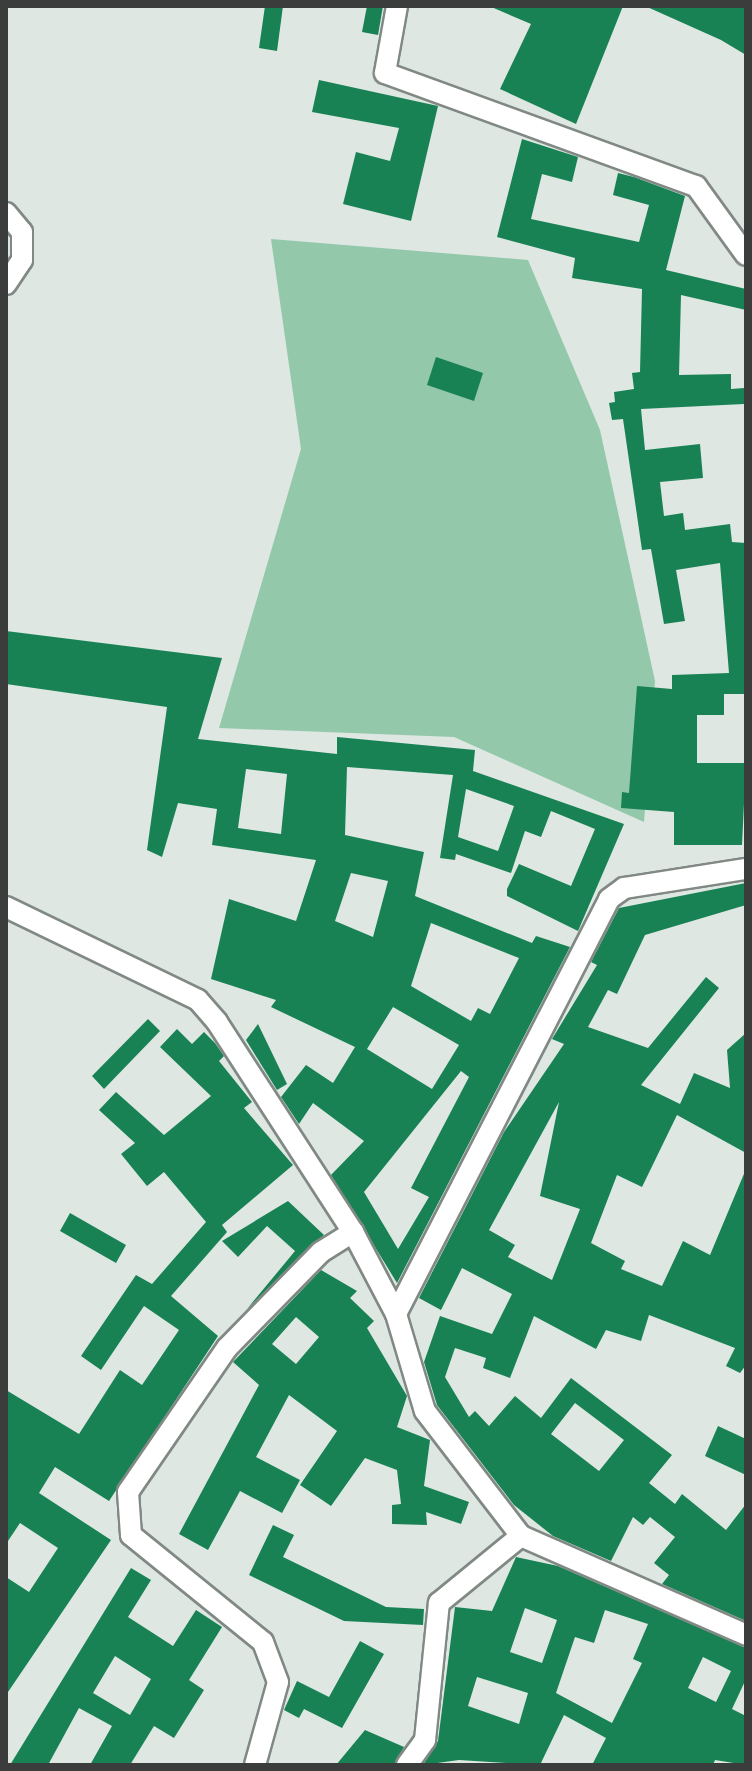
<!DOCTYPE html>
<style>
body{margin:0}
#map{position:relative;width:752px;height:1771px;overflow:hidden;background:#dee7e2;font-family:"Exo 2",sans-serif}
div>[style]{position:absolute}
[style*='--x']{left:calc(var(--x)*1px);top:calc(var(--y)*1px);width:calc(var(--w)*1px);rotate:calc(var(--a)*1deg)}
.green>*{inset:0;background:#93c9aa}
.building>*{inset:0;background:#188255}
.roads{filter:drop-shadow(2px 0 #818984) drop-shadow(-2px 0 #818984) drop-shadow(0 2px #818984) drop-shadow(0 -2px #818984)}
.minor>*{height:20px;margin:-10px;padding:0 10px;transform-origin:10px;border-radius:10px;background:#fff}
span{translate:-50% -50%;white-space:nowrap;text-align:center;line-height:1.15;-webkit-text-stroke:8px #fff;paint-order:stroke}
.frame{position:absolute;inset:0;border:8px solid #3a3d3b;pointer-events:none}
</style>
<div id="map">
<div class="green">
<div style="clip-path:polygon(271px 239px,528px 260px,600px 430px,655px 681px,644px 822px,454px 737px,219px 728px,301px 449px)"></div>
</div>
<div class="building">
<div style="clip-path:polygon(265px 6px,283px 6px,277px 51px,259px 48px)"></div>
<div style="clip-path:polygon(367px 6px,383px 6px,378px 35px,362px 32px)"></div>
<div style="clip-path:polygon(489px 6px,623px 6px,576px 124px,500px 89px,531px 24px)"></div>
<div style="clip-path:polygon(645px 6px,746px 6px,746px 55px,721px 40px)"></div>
<div style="clip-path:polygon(319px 80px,438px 106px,411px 221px,343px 204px,356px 152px,390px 161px,399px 128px,312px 112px)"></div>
<div style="clip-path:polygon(522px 139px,578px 157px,572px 182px,542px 174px,531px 219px,639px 242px,649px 205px,613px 195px,618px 173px,634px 177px,685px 196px,666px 270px,746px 289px,746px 310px,681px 295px,679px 375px,731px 374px,731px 389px,744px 388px,744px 404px,641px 409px,645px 450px,700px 444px,703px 478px,660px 482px,664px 516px,683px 513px,685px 530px,730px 524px,732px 542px,746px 543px,746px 694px,724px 694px,724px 715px,697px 715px,697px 763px,746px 763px,742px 845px,674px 845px,674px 812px,621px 808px,622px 792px,629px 793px,637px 686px,672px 689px,672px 675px,729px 673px,720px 563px,676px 570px,685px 621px,664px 624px,651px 549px,642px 550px,623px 419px,612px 420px,609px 403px,615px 402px,614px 392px,634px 389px,632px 373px,640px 372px,642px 289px,572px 278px,575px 258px,497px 237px)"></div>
<div style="clip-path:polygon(436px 357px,483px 373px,474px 401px,427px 385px)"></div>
<div style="clip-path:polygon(evenodd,6px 631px,222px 658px,198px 739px,337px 754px,337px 737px,475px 750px,473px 771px,624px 824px,578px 931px,507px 896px,507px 889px,519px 864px,571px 886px,595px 829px,551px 811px,541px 837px,525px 831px,511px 873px,456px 854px,455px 860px,440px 858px,453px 775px,347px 767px,345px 835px,424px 852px,415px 896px,532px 943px,536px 936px,570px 947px,397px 1283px,331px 1175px,364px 1141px,313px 1103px,299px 1124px,281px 1097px,306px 1065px,333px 1083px,355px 1047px,271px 1007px,276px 1000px,211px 979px,229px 899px,296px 921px,316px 860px,212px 845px,217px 809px,178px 803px,162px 857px,147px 850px,167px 707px,6px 684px,6px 631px,246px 769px,287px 774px,281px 834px,238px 828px,246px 769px,6px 631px,466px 789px,514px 806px,498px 851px,458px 837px,466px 789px,6px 631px,351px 873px,388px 881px,373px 937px,335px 921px,351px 873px,6px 631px,431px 923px,519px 958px,490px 1014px,478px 1008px,471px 1021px,411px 986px,431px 923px,6px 631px,393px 1007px,459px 1045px,432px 1089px,367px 1049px,393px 1007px,6px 631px,461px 1071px,469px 1077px,411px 1188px,429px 1197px,398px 1249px,364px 1192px,461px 1071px)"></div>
<div style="clip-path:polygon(evenodd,746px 883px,746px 905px,645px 935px,617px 994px,608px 990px,588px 1027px,648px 1048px,706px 977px,719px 988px,641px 1085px,680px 1104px,694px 1073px,730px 1088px,727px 1050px,746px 1033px,746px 1153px,677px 1115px,642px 1187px,617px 1175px,591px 1243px,625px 1261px,621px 1269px,662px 1286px,683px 1241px,710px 1255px,746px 1169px,746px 1365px,740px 1373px,726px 1366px,735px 1348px,649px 1315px,641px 1341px,606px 1330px,596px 1349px,534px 1316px,510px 1378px,483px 1368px,486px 1358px,455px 1348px,445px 1377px,469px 1417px,475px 1411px,489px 1426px,515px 1396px,541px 1418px,571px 1378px,672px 1455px,649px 1483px,675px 1504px,682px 1494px,726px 1530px,746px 1504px,746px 1621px,662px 1584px,669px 1575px,654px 1563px,675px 1537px,650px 1517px,643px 1525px,633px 1517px,611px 1561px,553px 1536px,514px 1505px,437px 1405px,424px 1362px,440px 1316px,492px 1334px,512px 1294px,462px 1268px,441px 1310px,419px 1298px,504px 1132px,564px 1044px,552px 1039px,597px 965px,591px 962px,619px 908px,746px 883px,559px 1102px,540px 1196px,580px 1209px,552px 1280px,508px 1257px,515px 1245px,489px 1230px,559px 1102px,746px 883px,575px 1403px,624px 1440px,599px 1471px,551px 1434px,575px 1403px)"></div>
<div style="clip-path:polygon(148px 1019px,160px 1031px,104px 1089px,92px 1076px)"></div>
<div style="clip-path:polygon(258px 1024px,287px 1084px,277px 1090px,246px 1040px)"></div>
<div style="clip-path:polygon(177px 1029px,192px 1044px,204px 1032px,215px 1043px,224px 1056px,219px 1061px,252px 1102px,244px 1108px,293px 1165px,222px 1225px,227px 1232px,171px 1296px,218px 1336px,109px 1501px,55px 1467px,39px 1493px,111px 1540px,6px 1695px,6px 1577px,29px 1592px,58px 1548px,20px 1523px,6px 1544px,6px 1390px,79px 1434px,120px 1370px,142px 1385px,179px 1330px,144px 1306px,101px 1370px,81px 1356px,136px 1275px,152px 1284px,206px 1222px,164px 1172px,147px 1186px,121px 1154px,135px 1143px,99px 1110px,116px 1092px,164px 1135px,211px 1096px,160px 1047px)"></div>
<div style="clip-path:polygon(288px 1201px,324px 1235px,247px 1309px,295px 1251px,267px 1226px,238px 1257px,222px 1241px)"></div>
<div style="clip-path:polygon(70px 1213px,126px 1245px,116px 1263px,60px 1231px)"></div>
<div style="clip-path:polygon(evenodd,321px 1270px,357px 1291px,350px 1298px,374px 1321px,367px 1328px,407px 1396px,397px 1427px,430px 1440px,424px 1486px,469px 1502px,461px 1524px,426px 1512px,427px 1525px,392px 1524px,392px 1505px,401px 1504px,397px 1470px,365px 1458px,331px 1506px,300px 1485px,337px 1431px,289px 1395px,256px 1457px,300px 1480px,282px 1513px,240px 1491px,208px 1550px,179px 1534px,259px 1385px,233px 1362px,321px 1270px,296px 1317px,319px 1337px,296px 1364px,272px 1344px,296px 1317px)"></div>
<div style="clip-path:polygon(718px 1426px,746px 1439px,746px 1475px,705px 1456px)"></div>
<div style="clip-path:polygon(273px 1525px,294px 1535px,283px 1557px,386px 1607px,424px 1609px,423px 1625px,344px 1621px,249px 1575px)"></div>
<div style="clip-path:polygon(evenodd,516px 1557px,558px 1566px,746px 1648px,746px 1679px,732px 1709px,746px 1716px,746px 1765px,715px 1760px,713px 1765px,592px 1765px,606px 1738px,564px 1715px,540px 1765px,459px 1760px,423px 1765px,438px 1741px,455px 1607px,492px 1611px,516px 1557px,525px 1608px,557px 1620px,542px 1663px,510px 1652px,525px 1608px,516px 1557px,605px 1610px,648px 1624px,633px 1659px,642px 1663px,612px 1723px,556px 1693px,575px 1637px,594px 1643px,605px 1610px,516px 1557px,703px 1657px,731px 1671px,716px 1702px,688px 1688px,703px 1657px,516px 1557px,477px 1677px,528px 1693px,519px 1724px,468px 1706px,477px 1677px)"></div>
<div style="clip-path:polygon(evenodd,131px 1568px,151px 1580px,128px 1617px,173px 1646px,196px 1610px,222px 1627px,189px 1680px,204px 1690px,174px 1738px,154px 1726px,130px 1765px,90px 1765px,112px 1726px,79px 1708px,48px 1765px,10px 1765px,131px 1568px,115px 1656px,151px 1679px,130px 1715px,93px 1693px,115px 1656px)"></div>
<div style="clip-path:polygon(360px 1641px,384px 1654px,342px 1728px,304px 1709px,299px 1718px,284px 1710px,297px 1681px,329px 1697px)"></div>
<div style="clip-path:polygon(365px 1730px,404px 1747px,394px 1765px,336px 1765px)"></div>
</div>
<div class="roads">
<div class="minor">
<div style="--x:397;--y:6;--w:68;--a:100.2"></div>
<div style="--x:385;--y:73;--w:331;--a:20"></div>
<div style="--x:696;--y:186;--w:85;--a:54.1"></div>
<div style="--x:6;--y:213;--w:25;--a:50"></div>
<div style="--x:22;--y:232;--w:28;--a:90"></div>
<div style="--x:22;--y:260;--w:29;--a:124"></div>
<div style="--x:6;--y:907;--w:213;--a:25.8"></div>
<div style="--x:198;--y:1000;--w:29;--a:49"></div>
<div style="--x:217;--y:1022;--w:250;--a:57.1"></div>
<div style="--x:353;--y:1232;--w:93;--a:62.3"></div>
<div style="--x:396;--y:1314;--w:101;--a:73.4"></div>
<div style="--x:425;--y:1411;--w:158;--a:52.5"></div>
<div style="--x:521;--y:1536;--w:246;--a:23.7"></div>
<div style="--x:396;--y:1314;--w:466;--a:-62.8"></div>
<div style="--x:609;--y:899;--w:19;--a:-36"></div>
<div style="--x:624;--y:888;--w:123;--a:-8.9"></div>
<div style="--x:255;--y:1765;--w:86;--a:-74.5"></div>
<div style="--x:278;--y:1682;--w:43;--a:-110.6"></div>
<div style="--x:263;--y:1642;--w:170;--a:-141"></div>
<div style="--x:131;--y:1535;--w:43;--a:-94"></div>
<div style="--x:128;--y:1492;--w:175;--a:-55.5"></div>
<div style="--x:227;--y:1348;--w:134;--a:-45.6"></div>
<div style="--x:321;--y:1252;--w:38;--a:-32"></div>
<div style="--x:407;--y:1765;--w:31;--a:-54"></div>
<div style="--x:425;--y:1740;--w:138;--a:-84.2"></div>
<div style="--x:439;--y:1603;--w:106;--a:-39.3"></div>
</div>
</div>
<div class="frame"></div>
</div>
